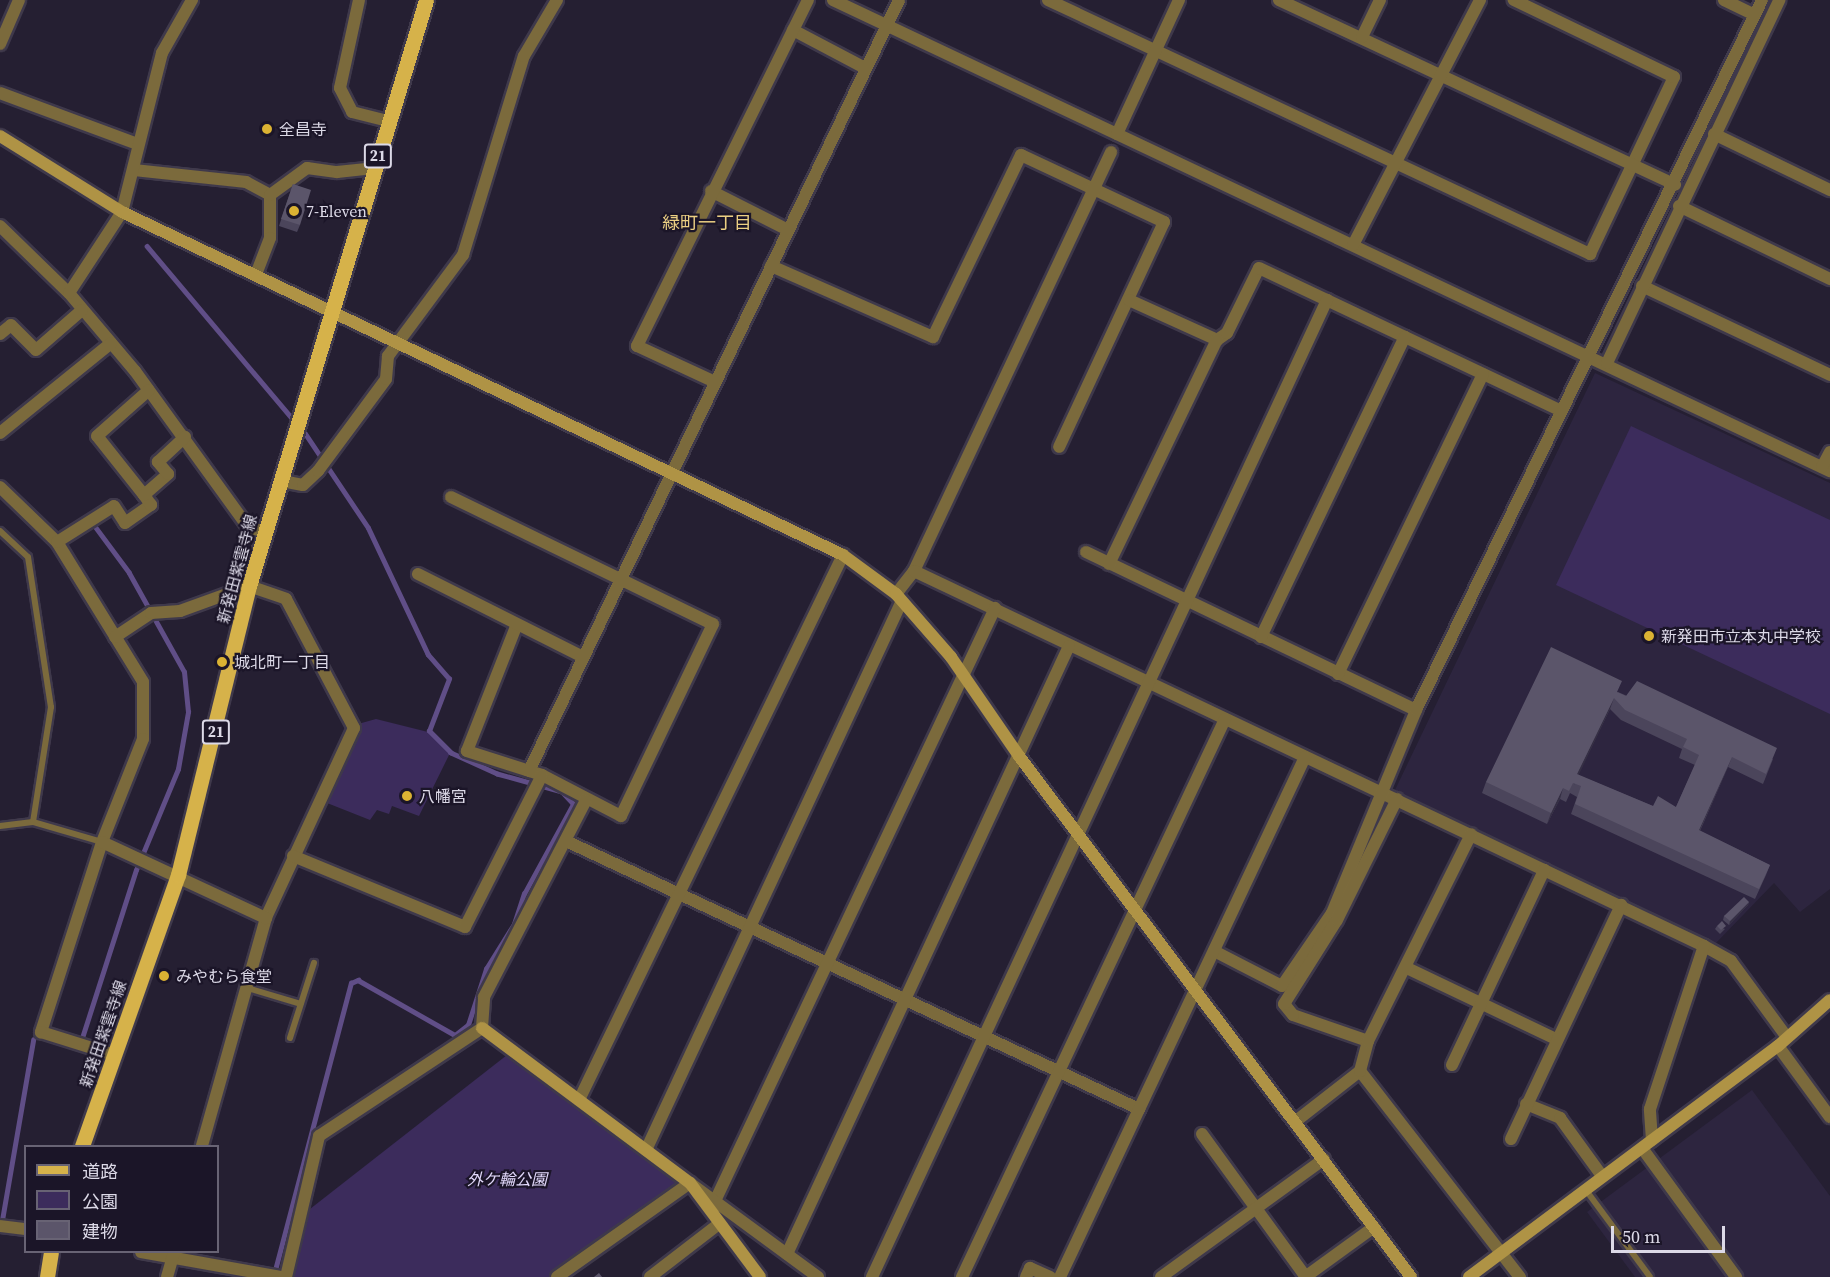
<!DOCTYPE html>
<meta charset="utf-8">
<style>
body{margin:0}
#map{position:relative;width:1830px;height:1277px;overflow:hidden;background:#251f32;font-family:"Source Serif 4","Noto Sans JP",serif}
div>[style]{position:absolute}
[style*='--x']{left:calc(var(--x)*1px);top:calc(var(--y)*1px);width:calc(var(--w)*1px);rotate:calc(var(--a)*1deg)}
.built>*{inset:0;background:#2d253f}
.green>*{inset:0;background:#3c2c5c}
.stream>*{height:4.5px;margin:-2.25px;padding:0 2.25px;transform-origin:2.25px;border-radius:2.25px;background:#604e87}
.roads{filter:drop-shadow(2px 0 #3f394b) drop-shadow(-2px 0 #3f394b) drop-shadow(0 2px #3f394b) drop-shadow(0 -2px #3f394b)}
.lane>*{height:6px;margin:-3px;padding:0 3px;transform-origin:3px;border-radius:3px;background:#7b6a3c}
.street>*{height:12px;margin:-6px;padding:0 6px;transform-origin:6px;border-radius:6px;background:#7b6a3c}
.secondary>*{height:12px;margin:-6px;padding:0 6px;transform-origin:6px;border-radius:6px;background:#af9345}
.primary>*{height:15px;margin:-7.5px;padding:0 7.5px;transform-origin:7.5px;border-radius:7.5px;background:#d6b24a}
.wall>*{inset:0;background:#4b455b}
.shaded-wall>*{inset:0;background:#352f44}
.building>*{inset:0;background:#5b556a}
.dots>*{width:16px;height:16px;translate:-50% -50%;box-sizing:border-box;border:3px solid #1b1528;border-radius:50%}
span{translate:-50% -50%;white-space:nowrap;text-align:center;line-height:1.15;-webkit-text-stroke:4.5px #1b1528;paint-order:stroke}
.shield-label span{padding:2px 4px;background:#1b1528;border:2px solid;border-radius:4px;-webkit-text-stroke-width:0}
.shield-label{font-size:15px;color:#dcd9e7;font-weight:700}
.poi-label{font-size:16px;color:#dcd9e7}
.left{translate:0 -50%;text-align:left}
.street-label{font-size:16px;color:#dcd9e7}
.park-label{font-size:16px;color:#e1d8fa;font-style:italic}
.neighbourhood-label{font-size:18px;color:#ebcf83}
.legend{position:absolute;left:24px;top:1145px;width:195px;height:108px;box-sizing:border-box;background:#1b1528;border:2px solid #686374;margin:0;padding:8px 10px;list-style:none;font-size:18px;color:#dcd9e7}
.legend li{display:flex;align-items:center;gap:12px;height:30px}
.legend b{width:30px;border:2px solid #686374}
.scale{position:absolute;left:1611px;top:1226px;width:114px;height:27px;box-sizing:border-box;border:3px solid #dcd9e7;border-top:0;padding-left:8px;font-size:18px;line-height:21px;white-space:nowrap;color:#dcd9e7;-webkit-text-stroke:4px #1b1528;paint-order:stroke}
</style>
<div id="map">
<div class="built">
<div style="clip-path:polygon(1595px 373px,1830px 483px,1830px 889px,1800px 912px,1774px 883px,1716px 943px,1395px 790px)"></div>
<div style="clip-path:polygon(1752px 1090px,1830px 1196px,1830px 1277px,1635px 1277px,1587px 1212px)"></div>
</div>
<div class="green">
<div style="clip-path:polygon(1631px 426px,1830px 520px,1830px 714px,1556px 585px)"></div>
<div style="clip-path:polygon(376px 719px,428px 732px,450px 753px,419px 816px,392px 806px,389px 814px,377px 810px,370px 820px,322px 801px,358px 724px)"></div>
<div style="clip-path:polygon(507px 1055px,682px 1186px,555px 1277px,292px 1277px,310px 1209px)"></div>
</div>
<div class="stream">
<div style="--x:147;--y:246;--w:230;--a:49.9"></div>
<div style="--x:82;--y:1038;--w:176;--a:-72.2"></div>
<div style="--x:136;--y:870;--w:109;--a:-67.4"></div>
<div style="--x:178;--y:769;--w:58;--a:-80"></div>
<div style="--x:188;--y:712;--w:40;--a:-95.7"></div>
<div style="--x:184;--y:672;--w:113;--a:-119.1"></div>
<div style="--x:129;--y:573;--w:57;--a:-126.5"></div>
<div style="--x:1;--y:1226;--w:189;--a:-80.2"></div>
<div style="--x:274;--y:1274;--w:301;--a:-75.2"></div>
<div style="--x:351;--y:983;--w:8;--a:-23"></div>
<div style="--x:358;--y:980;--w:112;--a:29.6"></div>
<div style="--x:455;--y:1035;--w:16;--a:-38"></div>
<div style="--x:468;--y:1025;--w:59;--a:-72.2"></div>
<div style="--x:486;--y:969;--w:53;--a:-58.1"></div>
<div style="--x:514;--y:924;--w:32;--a:-72"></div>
<div style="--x:524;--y:894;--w:102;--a:-61.4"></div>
<div style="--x:573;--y:804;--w:16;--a:-133"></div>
<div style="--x:562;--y:792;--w:67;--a:-164.5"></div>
<div style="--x:497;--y:774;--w:51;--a:-155.5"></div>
<div style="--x:451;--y:753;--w:31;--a:-135"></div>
<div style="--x:429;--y:731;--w:56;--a:-69"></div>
<div style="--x:449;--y:679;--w:32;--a:-131"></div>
<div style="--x:428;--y:655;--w:140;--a:-115.3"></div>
<div style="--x:368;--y:528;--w:120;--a:-123.8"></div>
</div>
<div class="roads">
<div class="lane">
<div style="--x:0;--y:531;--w:38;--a:43"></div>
<div style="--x:28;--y:557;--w:152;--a:81.3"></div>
<div style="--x:51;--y:707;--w:116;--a:98.9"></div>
<div style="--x:0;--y:826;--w:33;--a:-7"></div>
<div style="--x:33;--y:822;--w:72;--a:16.2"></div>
<div style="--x:244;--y:987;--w:59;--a:16.6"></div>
<div style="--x:290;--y:1038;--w:79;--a:-72.3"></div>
<div style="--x:1585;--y:1189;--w:109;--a:53.5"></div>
</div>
<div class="street">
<div style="--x:359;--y:0;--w:90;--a:102.2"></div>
<div style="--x:340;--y:88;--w:27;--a:63"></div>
<div style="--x:352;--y:112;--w:37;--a:14"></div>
<div style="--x:833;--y:0;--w:1103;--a:25.29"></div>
<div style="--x:1048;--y:0;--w:599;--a:25.11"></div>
<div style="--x:1590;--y:254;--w:196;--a:-64.6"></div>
<div style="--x:1674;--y:77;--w:178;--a:-154.3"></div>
<div style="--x:1279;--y:0;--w:437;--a:25"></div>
<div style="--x:1724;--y:0;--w:34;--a:26"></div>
<div style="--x:793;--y:30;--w:81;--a:27.8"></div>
<div style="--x:1362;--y:37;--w:41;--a:-64.1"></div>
<div style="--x:0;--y:44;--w:48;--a:-66.6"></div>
<div style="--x:0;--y:93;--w:146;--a:20.4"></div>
<div style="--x:1117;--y:134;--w:148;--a:-65.2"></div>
<div style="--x:1714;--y:134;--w:129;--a:25.8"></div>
<div style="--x:134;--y:170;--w:113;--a:6.1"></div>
<div style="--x:246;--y:182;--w:27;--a:28"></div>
<div style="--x:270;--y:195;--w:43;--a:90"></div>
<div style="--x:270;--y:238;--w:39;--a:111"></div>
<div style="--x:711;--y:191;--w:84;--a:26.9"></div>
<div style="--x:270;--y:195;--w:46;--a:-36.1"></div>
<div style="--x:307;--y:168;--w:30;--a:8"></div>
<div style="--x:337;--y:172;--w:37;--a:-6"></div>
<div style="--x:1679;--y:206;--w:168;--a:25.8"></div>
<div style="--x:0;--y:226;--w:96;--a:44.2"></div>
<div style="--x:69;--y:293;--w:102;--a:49.8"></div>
<div style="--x:135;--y:371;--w:193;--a:54.1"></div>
<div style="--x:248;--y:527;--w:18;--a:16"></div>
<div style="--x:1353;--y:245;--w:276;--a:-62.6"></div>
<div style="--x:771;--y:266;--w:177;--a:23.7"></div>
<div style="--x:933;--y:337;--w:202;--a:-64.2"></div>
<div style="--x:1021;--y:155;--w:158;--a:25.1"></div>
<div style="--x:1164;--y:222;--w:248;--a:115"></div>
<div style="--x:1642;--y:286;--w:208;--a:25.3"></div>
<div style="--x:69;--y:293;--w:97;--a:-56.8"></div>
<div style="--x:122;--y:212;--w:164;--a:-75.9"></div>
<div style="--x:162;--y:53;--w:61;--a:-60.5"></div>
<div style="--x:1129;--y:300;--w:97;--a:24.4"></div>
<div style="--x:1217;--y:340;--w:12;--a:-35"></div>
<div style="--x:1227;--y:333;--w:72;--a:-63.8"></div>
<div style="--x:1259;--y:268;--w:332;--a:25.3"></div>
<div style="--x:0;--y:334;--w:14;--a:-39"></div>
<div style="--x:11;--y:325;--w:35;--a:45"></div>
<div style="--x:36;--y:350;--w:61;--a:-41"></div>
<div style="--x:1607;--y:363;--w:402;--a:-64.6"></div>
<div style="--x:715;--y:382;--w:86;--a:-155.2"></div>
<div style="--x:637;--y:346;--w:386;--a:-63.7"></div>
<div style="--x:0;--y:433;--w:143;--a:-39"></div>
<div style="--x:1822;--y:467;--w:17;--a:-62"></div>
<div style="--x:282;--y:481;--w:21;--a:11"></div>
<div style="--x:303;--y:485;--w:21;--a:-43"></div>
<div style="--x:318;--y:471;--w:114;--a:-53.5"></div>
<div style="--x:386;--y:379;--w:23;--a:-85"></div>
<div style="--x:388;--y:356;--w:126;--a:-53.4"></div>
<div style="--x:463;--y:255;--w:208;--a:-73"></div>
<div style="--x:524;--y:56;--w:65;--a:-59.5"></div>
<div style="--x:0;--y:487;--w:79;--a:44"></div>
<div style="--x:57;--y:542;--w:164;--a:58.4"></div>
<div style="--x:143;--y:682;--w:57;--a:90"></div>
<div style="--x:143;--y:739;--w:111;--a:111.7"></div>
<div style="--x:102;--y:842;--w:200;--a:107.8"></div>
<div style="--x:41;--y:1032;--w:77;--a:17.3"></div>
<div style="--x:144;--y:495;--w:75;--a:-128.5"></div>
<div style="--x:97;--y:436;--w:69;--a:-41.5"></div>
<div style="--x:451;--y:497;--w:291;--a:25.9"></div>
<div style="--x:713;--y:624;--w:213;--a:115.6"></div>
<div style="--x:621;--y:816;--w:89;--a:-152.6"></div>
<div style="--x:542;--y:775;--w:79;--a:-162.3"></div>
<div style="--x:467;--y:751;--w:136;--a:-68.5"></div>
<div style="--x:57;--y:542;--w:67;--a:-32.3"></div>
<div style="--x:114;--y:506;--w:20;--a:57"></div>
<div style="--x:125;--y:523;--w:32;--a:-35"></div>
<div style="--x:151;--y:505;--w:12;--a:-125"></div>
<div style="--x:144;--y:495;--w:32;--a:-41"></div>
<div style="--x:168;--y:474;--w:16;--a:-130"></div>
<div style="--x:158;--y:462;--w:37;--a:-43"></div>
<div style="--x:1086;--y:552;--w:366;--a:25.6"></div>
<div style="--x:1109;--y:564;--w:249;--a:-64.3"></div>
<div style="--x:914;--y:571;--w:463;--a:-64.8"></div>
<div style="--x:418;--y:574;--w:185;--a:26.7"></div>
<div style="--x:896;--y:594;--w:29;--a:-52"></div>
<div style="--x:914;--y:571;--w:874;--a:25.39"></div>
<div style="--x:1704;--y:946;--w:31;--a:29"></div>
<div style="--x:1731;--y:961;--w:93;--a:53.7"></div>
<div style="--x:115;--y:637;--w:43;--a:-33.7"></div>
<div style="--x:151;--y:613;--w:29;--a:-4"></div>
<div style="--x:180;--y:611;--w:73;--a:-19.9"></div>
<div style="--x:249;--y:586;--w:39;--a:19"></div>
<div style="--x:286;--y:599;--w:146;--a:62.2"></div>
<div style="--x:354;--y:728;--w:209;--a:114.9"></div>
<div style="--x:266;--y:918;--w:237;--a:105.7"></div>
<div style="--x:1261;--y:637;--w:333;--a:-64.4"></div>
<div style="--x:1338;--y:674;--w:333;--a:-64.2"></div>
<div style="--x:529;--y:771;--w:855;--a:-64.36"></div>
<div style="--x:566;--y:841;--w:633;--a:25.07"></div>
<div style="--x:102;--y:842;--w:181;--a:24.9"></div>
<div style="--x:293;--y:856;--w:186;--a:22.4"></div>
<div style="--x:465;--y:927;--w:170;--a:-63.1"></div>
<div style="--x:1214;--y:951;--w:76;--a:27.2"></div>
<div style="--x:1282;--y:986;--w:88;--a:-55.6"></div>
<div style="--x:1332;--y:913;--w:220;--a:-67.5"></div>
<div style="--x:1416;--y:710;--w:790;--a:-64.02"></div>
<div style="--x:1409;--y:969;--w:163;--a:25.5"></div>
<div style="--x:1368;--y:1041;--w:79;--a:-160.9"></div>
<div style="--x:1293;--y:1015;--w:14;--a:-129"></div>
<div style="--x:1284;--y:1004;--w:99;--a:-57.8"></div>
<div style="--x:1337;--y:920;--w:135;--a:-63.6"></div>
<div style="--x:1778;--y:1046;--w:88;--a:53.8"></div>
<div style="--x:1452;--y:1065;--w:216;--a:-64.7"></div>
<div style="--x:1360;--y:1071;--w:261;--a:52.2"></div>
<div style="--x:579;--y:1100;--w:606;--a:-64.15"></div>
<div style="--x:1526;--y:1104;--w:37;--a:22"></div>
<div style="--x:1560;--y:1118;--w:72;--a:54.1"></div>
<div style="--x:1296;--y:1121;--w:81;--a:-38"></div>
<div style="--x:1360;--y:1071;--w:31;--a:-75"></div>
<div style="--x:1368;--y:1041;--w:231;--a:-63.5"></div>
<div style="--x:1202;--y:1134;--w:177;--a:54"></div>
<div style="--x:1511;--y:1139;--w:259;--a:-64.8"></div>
<div style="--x:1652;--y:1140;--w:31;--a:-94"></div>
<div style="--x:1650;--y:1109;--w:172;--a:-71.7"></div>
<div style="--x:1642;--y:1148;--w:160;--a:53.9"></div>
<div style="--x:646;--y:1150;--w:604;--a:-65.01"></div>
<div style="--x:715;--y:1201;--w:656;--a:-64.72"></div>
<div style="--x:0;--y:1226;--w:26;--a:7"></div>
<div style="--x:141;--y:1252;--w:142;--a:10.1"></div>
<div style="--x:787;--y:1254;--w:670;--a:-65.12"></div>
<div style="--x:167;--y:1277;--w:26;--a:-74"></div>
<div style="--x:286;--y:1277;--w:145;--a:-76.8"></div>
<div style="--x:319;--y:1136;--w:196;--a:-33.5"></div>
<div style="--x:482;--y:1028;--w:31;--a:-86"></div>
<div style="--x:484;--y:997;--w:222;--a:-62.6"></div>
<div style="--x:557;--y:1277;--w:163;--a:-35.3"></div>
<div style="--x:690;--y:1183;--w:159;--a:36.3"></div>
<div style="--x:650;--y:1277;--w:88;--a:-37.6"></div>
<div style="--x:872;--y:1277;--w:1078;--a:-65.03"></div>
<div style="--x:962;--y:1277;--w:617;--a:-64.76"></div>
<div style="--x:1026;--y:1277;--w:10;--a:-66"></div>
<div style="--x:1030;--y:1268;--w:22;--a:24"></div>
<div style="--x:1060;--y:1277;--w:575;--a:-64.77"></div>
<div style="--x:1161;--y:1277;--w:201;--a:-35.9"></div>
<div style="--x:1305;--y:1277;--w:85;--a:-35.9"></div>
</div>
<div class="secondary">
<div style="--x:0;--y:136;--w:144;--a:31.9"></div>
<div style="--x:122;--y:212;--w:798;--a:25.44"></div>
<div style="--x:843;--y:555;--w:66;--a:36.3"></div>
<div style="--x:896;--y:594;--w:84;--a:48.9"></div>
<div style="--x:951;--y:657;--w:120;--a:55.5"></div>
<div style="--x:1019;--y:756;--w:652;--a:53.04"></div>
<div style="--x:482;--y:1028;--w:259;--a:36.7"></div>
<div style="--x:690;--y:1183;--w:117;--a:53.3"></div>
<div style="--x:1469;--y:1277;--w:386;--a:-36.8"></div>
<div style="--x:1778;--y:1046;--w:69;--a:-41.5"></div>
</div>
<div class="primary">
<div style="--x:82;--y:1146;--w:288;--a:-70.5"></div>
<div style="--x:178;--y:875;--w:298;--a:-76.2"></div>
<div style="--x:249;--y:586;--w:612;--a:-73.19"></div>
<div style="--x:47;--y:1277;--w:25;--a:-81"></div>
</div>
</div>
<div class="wall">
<div style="clip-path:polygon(293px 184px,300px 225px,297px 232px,279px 226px)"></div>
<div style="clip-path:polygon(evenodd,1618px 692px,1773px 759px,1763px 784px,1728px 767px,1700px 831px,1770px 865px,1766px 875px,1755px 899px,1571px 814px,1577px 797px,1570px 793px,1566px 802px,1560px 799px,1547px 824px,1482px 793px,1486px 782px,1618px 692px,1610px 709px,1621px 720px,1682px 749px,1679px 758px,1695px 765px,1676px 807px,1653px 806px,1578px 775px,1610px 709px)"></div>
<div style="clip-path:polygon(1749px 902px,1748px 905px,1729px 925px,1723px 920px,1724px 916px)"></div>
<div style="clip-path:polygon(1717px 926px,1725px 929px,1720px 934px,1715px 929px)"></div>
</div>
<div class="shaded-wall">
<div style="clip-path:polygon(1614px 698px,1610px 709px,1574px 785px,1577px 774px)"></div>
<div style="clip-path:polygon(1732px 757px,1728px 767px,1695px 841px,1699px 830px)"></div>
<div style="clip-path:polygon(1563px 788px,1560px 799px,1547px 824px,1551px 813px)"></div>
<div style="clip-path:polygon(1749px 902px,1748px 905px,1729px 925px,1730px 921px)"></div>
</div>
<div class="building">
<div style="clip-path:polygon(293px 184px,311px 190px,300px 225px,281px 219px)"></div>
<div style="clip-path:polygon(evenodd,1551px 647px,1622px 681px,1617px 692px,1626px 696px,1637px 681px,1777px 748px,1766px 774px,1732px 757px,1699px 830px,1770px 865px,1759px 889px,1575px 804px,1581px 786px,1573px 783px,1569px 791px,1563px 788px,1551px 813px,1486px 782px,1551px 647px,1614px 698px,1625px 710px,1687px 739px,1683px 747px,1699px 755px,1676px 807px,1658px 796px,1653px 806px,1577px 774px,1614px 698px)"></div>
<div style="clip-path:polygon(1744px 897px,1749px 902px,1730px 921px,1724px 916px)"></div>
<div style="clip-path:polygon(1722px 921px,1726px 926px,1721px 930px,1717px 926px)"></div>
<div style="clip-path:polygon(599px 1273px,602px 1277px,594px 1277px)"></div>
</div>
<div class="dots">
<div style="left:267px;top:129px;background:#dbb233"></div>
<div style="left:294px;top:211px;background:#dbb233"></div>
<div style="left:1649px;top:636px;background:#dbb233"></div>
<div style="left:222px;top:662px;background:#dbb233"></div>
<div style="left:407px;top:796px;background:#dbb233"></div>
<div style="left:164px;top:976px;background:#dbb233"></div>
</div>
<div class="shield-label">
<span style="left:378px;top:156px">21</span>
<span style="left:216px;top:732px">21</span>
</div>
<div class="poi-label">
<span class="left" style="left:279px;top:129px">全昌寺</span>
<span class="left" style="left:306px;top:211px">7-Eleven</span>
<span class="left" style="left:1661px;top:636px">新発田市立本丸中学校</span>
<span class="left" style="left:234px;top:662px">城北町一丁目</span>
<span class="left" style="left:419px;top:796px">八幡宮</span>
<span class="left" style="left:176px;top:976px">みやむら食堂</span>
</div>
<div class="street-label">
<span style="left:237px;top:569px;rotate:-75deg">新発田紫雲寺線</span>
<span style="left:103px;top:1034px;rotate:-71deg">新発田紫雲寺線</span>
</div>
<div class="park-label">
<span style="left:507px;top:1179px">外ケ輪公園</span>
</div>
<div class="neighbourhood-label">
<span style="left:707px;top:223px">緑町一丁目</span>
</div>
<ul class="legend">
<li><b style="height:8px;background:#d6b24a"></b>道路</li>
<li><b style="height:16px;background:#3c2c5c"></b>公園</li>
<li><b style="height:16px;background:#5b556a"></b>建物</li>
</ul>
<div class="scale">50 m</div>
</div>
